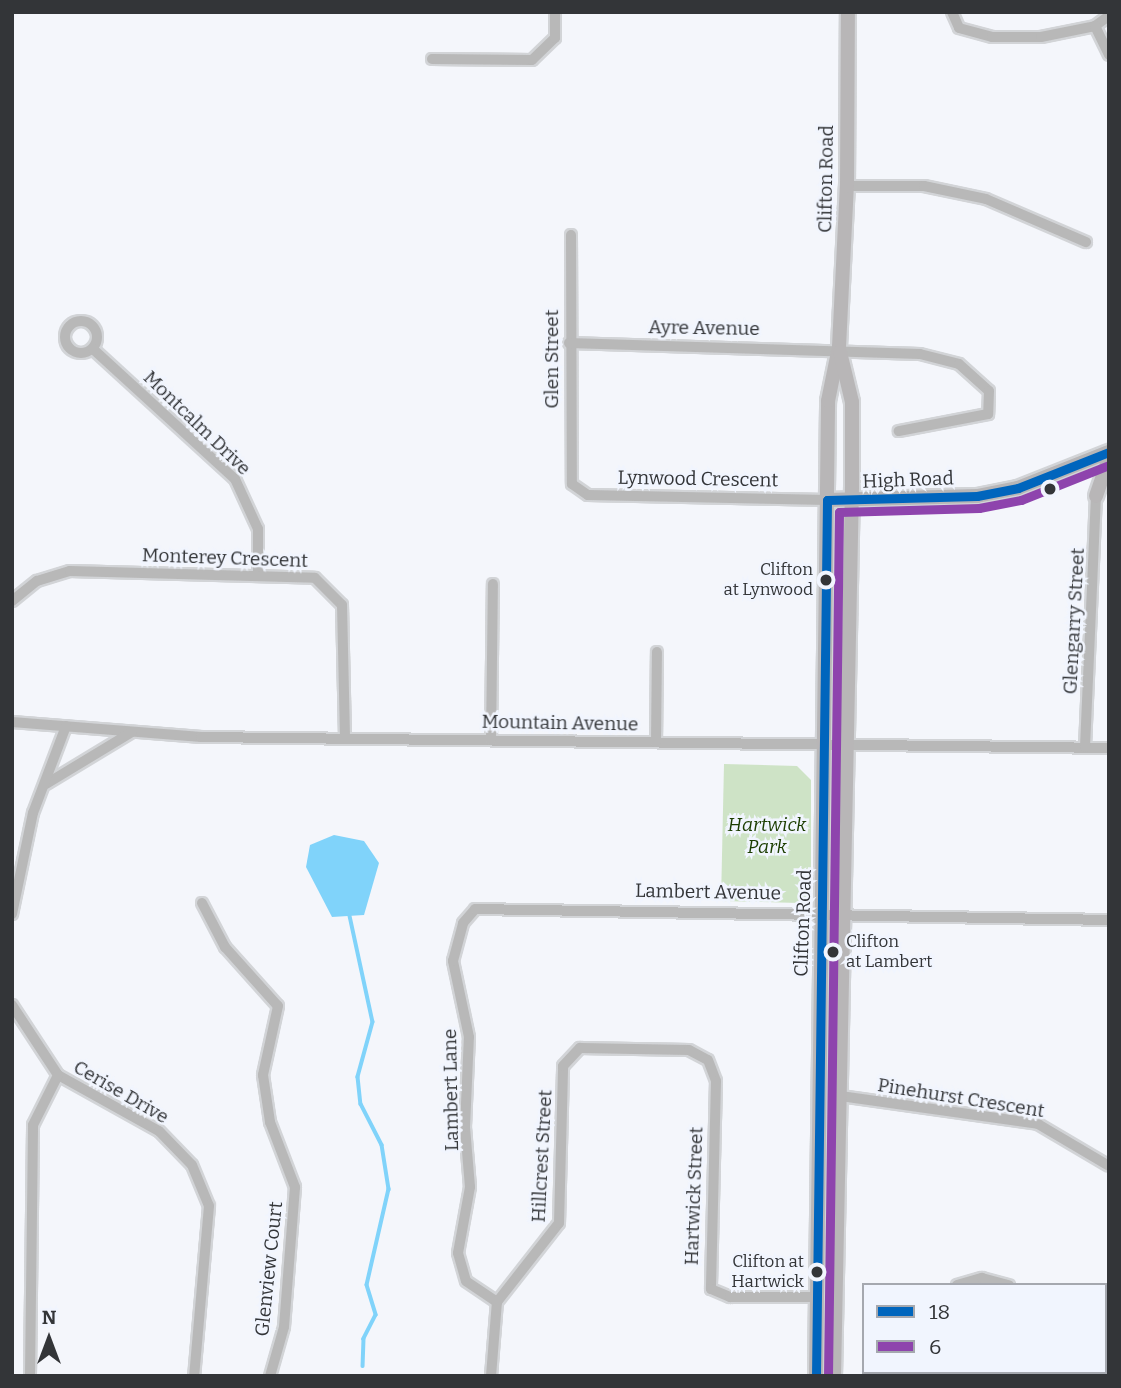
<!DOCTYPE html>
<style>
body{margin:0}
#map{position:relative;width:1121px;height:1388px;overflow:hidden;background:#f4f6fb;font-family:Bitter,serif}
div>[style]{position:absolute}
[style*='--x']{left:calc(var(--x)*1px);top:calc(var(--y)*1px);width:calc(var(--w)*1px);rotate:calc(var(--a)*1deg)}
.green>*{inset:0;background:#cee3c6}
.water>*{inset:0;background:#80d3fa}
.stream>*{height:3.5px;margin:-1.75px;padding:0 1.75px;transform-origin:1.75px;border-radius:1.75px;background:#80d3fa}
.roads{filter:drop-shadow(2px 0 #d2d4d7) drop-shadow(-2px 0 #d2d4d7) drop-shadow(0 2px #d2d4d7) drop-shadow(0 -2px #d2d4d7)}
.street>*{height:10px;margin:-5px;padding:0 5px;transform-origin:5px;border-radius:5px;background:#b8b8b8}
.street>.ring{margin:-5px;padding:0;box-sizing:content-box;background:none;border:10px solid #b8b8b8;border-radius:50%}
.secondary>*{height:14px;margin:-7px;padding:0 7px;transform-origin:7px;border-radius:7px;background:#b8b6b7}
.bus-1>*{height:9px;margin:-4.5px;padding:0 4.5px;transform-origin:4.5px;border-radius:4.5px;background:#0065bd}
.bus-2>*{height:9px;margin:-4.5px;padding:0 4.5px;transform-origin:4.5px;border-radius:4.5px;background:#8e44ad}
.dots>*{width:19px;height:19px;translate:-50% -50%;box-sizing:border-box;border:4px solid #f1f5fe;border-radius:50%}
span{translate:-50% -50%;white-space:nowrap;text-align:center;line-height:1.15;-webkit-text-stroke:5px #f1f5fe;paint-order:stroke}
.bus-label{font-size:17px;color:#333538}
.right{translate:-100% -50%;text-align:right}
.left{translate:0 -50%;text-align:left}
.street-label{font-size:19px;color:#333538}
.park-label{font-size:19px;color:#1b3d00;font-style:italic}
.frame{position:absolute;inset:0;border:14px solid #333538;pointer-events:none}
.legend{position:absolute;left:862px;top:1283px;width:245px;height:91px;box-sizing:border-box;background:#f1f5fe;border:2px solid #a5a8af;margin:0;padding:9px 12px;list-style:none;font-size:21px;color:#333538}
.legend li{display:flex;align-items:center;gap:14px;height:35px}
.legend b{width:35px;border:2px solid #a5a8af}
.north{position:absolute;left:14px;top:1304px;width:70px;height:70px;-webkit-text-stroke:5px #f1f5fe;paint-order:stroke;rotate:0deg;font-size:19px;font-weight:700;line-height:28px;text-align:center;color:#333538}
.north::after{content:'';display:block;margin:auto;width:24px;height:32px;background:#333538;clip-path:polygon(50% 0,100% 100%,50% 72%,0 100%)}
</style>
<div id="map">
<div class="green">
<div style="clip-path:polygon(724px 764px,797px 766px,811px 780px,811px 892px,799px 903px,721px 901px)"></div>
</div>
<div class="water">
<div style="clip-path:polygon(334px 835px,364px 841px,379px 863px,364px 915px,332px 917px,306px 867px,310px 845px)"></div>
</div>
<div class="stream">
<div style="--x:350;--y:916;--w:108;--a:77.8"></div>
<div style="--x:373;--y:1022;--w:57;--a:105.3"></div>
<div style="--x:358;--y:1077;--w:27;--a:84"></div>
<div style="--x:361;--y:1104;--w:46;--a:62.9"></div>
<div style="--x:382;--y:1145;--w:45;--a:81"></div>
<div style="--x:389;--y:1189;--w:98;--a:102.9"></div>
<div style="--x:367;--y:1285;--w:31;--a:73"></div>
<div style="--x:376;--y:1315;--w:27;--a:117"></div>
<div style="--x:364;--y:1339;--w:27;--a:92"></div>
</div>
<div class="roads">
<div class="street">
<div style="--x:952;--y:12;--w:17;--a:66"></div>
<div style="--x:959;--y:28;--w:34;--a:15"></div>
<div style="--x:992;--y:37;--w:49;--a:0"></div>
<div style="--x:1041;--y:37;--w:55;--a:-11.5"></div>
<div style="--x:1095;--y:26;--w:17;--a:-36"></div>
<div style="--x:1095;--y:26;--w:32;--a:64"></div>
<div style="--x:432;--y:59;--w:100;--a:0.6"></div>
<div style="--x:532;--y:60;--w:32;--a:-44"></div>
<div style="--x:555;--y:38;--w:26;--a:-90"></div>
<div style="--x:847;--y:186;--w:77;--a:0"></div>
<div style="--x:924;--y:186;--w:63;--a:11.8"></div>
<div style="--x:986;--y:199;--w:109;--a:23.3"></div>
<div style="--x:571;--y:235;--w:249;--a:89.8"></div>
<div style="--x:572;--y:484;--w:19;--a:35"></div>
<div style="--x:588;--y:495;--w:239;--a:1.2"></div>
<div class="ring" style="left:65px;top:321px;width:22px;height:22px"></div>
<div style="--x:569;--y:343;--w:351;--a:1.8"></div>
<div style="--x:920;--y:354;--w:40;--a:14.4"></div>
<div style="--x:959;--y:364;--w:40;--a:42"></div>
<div style="--x:989;--y:391;--w:23;--a:92"></div>
<div style="--x:988;--y:414;--w:91;--a:169.2"></div>
<div style="--x:93;--y:349;--w:193;--a:42.5"></div>
<div style="--x:235;--y:479;--w:55;--a:65.3"></div>
<div style="--x:258;--y:529;--w:47;--a:90"></div>
<div style="--x:12;--y:601;--w:32;--a:-39"></div>
<div style="--x:37;--y:581;--w:34;--a:-17"></div>
<div style="--x:70;--y:571;--w:245;--a:1.6"></div>
<div style="--x:315;--y:578;--w:38;--a:45"></div>
<div style="--x:342;--y:605;--w:134;--a:88.7"></div>
<div style="--x:12;--y:722;--w:190;--a:4.5"></div>
<div style="--x:201;--y:737;--w:908;--a:0.69"></div>
<div style="--x:491;--y:740;--w:156;--a:-89.3"></div>
<div style="--x:656;--y:742;--w:90;--a:-89.4"></div>
<div style="--x:1085;--y:747;--w:251;--a:-87.5"></div>
<div style="--x:46;--y:784;--w:100;--a:-31.2"></div>
<div style="--x:202;--y:903;--w:50;--a:62.4"></div>
<div style="--x:225;--y:947;--w:79;--a:48.1"></div>
<div style="--x:278;--y:1006;--w:71;--a:102.3"></div>
<div style="--x:263;--y:1075;--w:48;--a:81.5"></div>
<div style="--x:270;--y:1122;--w:70;--a:69"></div>
<div style="--x:295;--y:1187;--w:140;--a:94.5"></div>
<div style="--x:284;--y:1327;--w:51;--a:105.9"></div>
<div style="--x:12;--y:914;--w:103;--a:-78.3"></div>
<div style="--x:33;--y:813;--w:93;--a:-69.2"></div>
<div style="--x:12;--y:1005;--w:84;--a:56.7"></div>
<div style="--x:58;--y:1075;--w:115;--a:29"></div>
<div style="--x:159;--y:1131;--w:47;--a:45.9"></div>
<div style="--x:192;--y:1165;--w:44;--a:67.5"></div>
<div style="--x:209;--y:1206;--w:171;--a:95"></div>
<div style="--x:840;--y:1096;--w:200;--a:8"></div>
<div style="--x:1038;--y:1124;--w:82;--a:30.6"></div>
<div style="--x:957;--y:1285;--w:26;--a:-16"></div>
<div style="--x:982;--y:1278;--w:28;--a:15"></div>
<div style="--x:497;--y:1302;--w:37;--a:-146"></div>
<div style="--x:466;--y:1281;--w:29;--a:-106"></div>
<div style="--x:458;--y:1253;--w:67;--a:-79.7"></div>
<div style="--x:470;--y:1187;--w:60;--a:-94.8"></div>
<div style="--x:465;--y:1127;--w:90;--a:-87.5"></div>
<div style="--x:469;--y:1037;--w:78;--a:-101.9"></div>
<div style="--x:453;--y:961;--w:39;--a:-75"></div>
<div style="--x:463;--y:923;--w:18;--a:-49"></div>
<div style="--x:475;--y:909;--w:634;--a:0.99"></div>
<div style="--x:1105;--y:1362;--w:6;--a:59"></div>
<div style="--x:30;--y:1375;--w:250;--a:-89.3"></div>
<div style="--x:33;--y:1125;--w:56;--a:-63.4"></div>
<div style="--x:491;--y:1376;--w:74;--a:-85.4"></div>
<div style="--x:497;--y:1302;--w:100;--a:-51.9"></div>
<div style="--x:559;--y:1223;--w:157;--a:-88.5"></div>
<div style="--x:563;--y:1066;--w:25;--a:-47"></div>
<div style="--x:580;--y:1048;--w:109;--a:1.1"></div>
<div style="--x:689;--y:1050;--w:21;--a:28"></div>
<div style="--x:708;--y:1060;--w:22;--a:69"></div>
<div style="--x:716;--y:1081;--w:208;--a:91.4"></div>
<div style="--x:711;--y:1289;--w:21;--a:23"></div>
<div style="--x:730;--y:1297;--w:88;--a:0"></div>
<div style="--x:1097;--y:1376;--w:6;--a:-45"></div>
</div>
<div class="secondary">
<div style="--x:1096;--y:496;--w:40;--a:-71.1"></div>
<div style="--x:827;--y:500;--w:150;--a:-1.5"></div>
<div style="--x:977;--y:496;--w:42;--a:-11"></div>
<div style="--x:1018;--y:488;--w:98;--a:-21.6"></div>
<div style="--x:816;--y:1376;--w:975;--a:-89.29"></div>
<div style="--x:828;--y:401;--w:55;--a:-78.5"></div>
<div style="--x:839;--y:347;--w:161;--a:-87.2"></div>
<div style="--x:847;--y:186;--w:174;--a:-89.7"></div>
<div style="--x:834;--y:1376;--w:890;--a:-88.84"></div>
<div style="--x:852;--y:486;--w:84;--a:-90"></div>
<div style="--x:852;--y:402;--w:51;--a:-103.5"></div>
</div>
</div>
<div class="bus-1">
<div style="--x:816;--y:1376;--w:876;--a:-89.28"></div>
<div style="--x:827;--y:500;--w:150;--a:-1.5"></div>
<div style="--x:977;--y:496;--w:42;--a:-11"></div>
<div style="--x:1018;--y:488;--w:98;--a:-21.6"></div>
</div>
<div class="bus-2">
<div style="--x:828;--y:1376;--w:864;--a:-89.27"></div>
<div style="--x:839;--y:512;--w:140;--a:-1.6"></div>
<div style="--x:979;--y:508;--w:43;--a:-10.8"></div>
<div style="--x:1021;--y:500;--w:95;--a:-21.7"></div>
</div>
<div class="dots">
<div style="left:1050px;top:489px;background:#333538"></div>
<div style="left:826px;top:580px;background:#333538"></div>
<div style="left:833px;top:952px;background:#333538"></div>
<div style="left:817px;top:1272px;background:#333538"></div>
</div>
<div class="bus-label">
<span class="right" style="left:813px;top:580px">Clifton<br>at Lynwood</span>
<span class="left" style="left:846px;top:952px">Clifton<br>at Lambert</span>
<span class="right" style="left:804px;top:1272px">Clifton at<br>Hartwick</span>
</div>
<div class="street-label">
<span style="left:826px;top:179px;rotate:-89deg">Clifton Road</span>
<span style="left:704px;top:328px;rotate:1deg">Ayre Avenue</span>
<span style="left:552px;top:359px;rotate:-90deg">Glen Street</span>
<span style="left:197px;top:423px;rotate:44deg">Montcalm Drive</span>
<span style="left:698px;top:479px;rotate:1deg">Lynwood Crescent</span>
<span style="left:908px;top:480px;rotate:-2deg">High Road</span>
<span style="left:225px;top:558px;rotate:2deg">Monterey Crescent</span>
<span style="left:1074px;top:621px;rotate:-87deg">Glengarry Street</span>
<span style="left:560px;top:723px;rotate:1deg">Mountain Avenue</span>
<span style="left:708px;top:892px;rotate:1deg">Lambert Avenue</span>
<span style="left:803px;top:923px;rotate:-88deg">Clifton Road</span>
<span style="left:451px;top:1090px;rotate:-91deg">Lambert Lane</span>
<span style="left:121px;top:1092px;rotate:30deg">Cerise Drive</span>
<span style="left:961px;top:1098px;rotate:9deg">Pinehurst Crescent</span>
<span style="left:542px;top:1156px;rotate:-87deg">Hillcrest Street</span>
<span style="left:694px;top:1196px;rotate:-88deg">Hartwick Street</span>
<span style="left:269px;top:1269px;rotate:-84deg">Glenview Court</span>
</div>
<div class="park-label">
<span style="left:767px;top:836px">Hartwick<br>Park</span>
</div>
<div class="frame"></div>
<ul class="legend">
<li><b style="height:9px;background:#0065bd"></b>18</li>
<li><b style="height:9px;background:#8e44ad"></b>6</li>
</ul>
<div class="north">N</div>
</div>
